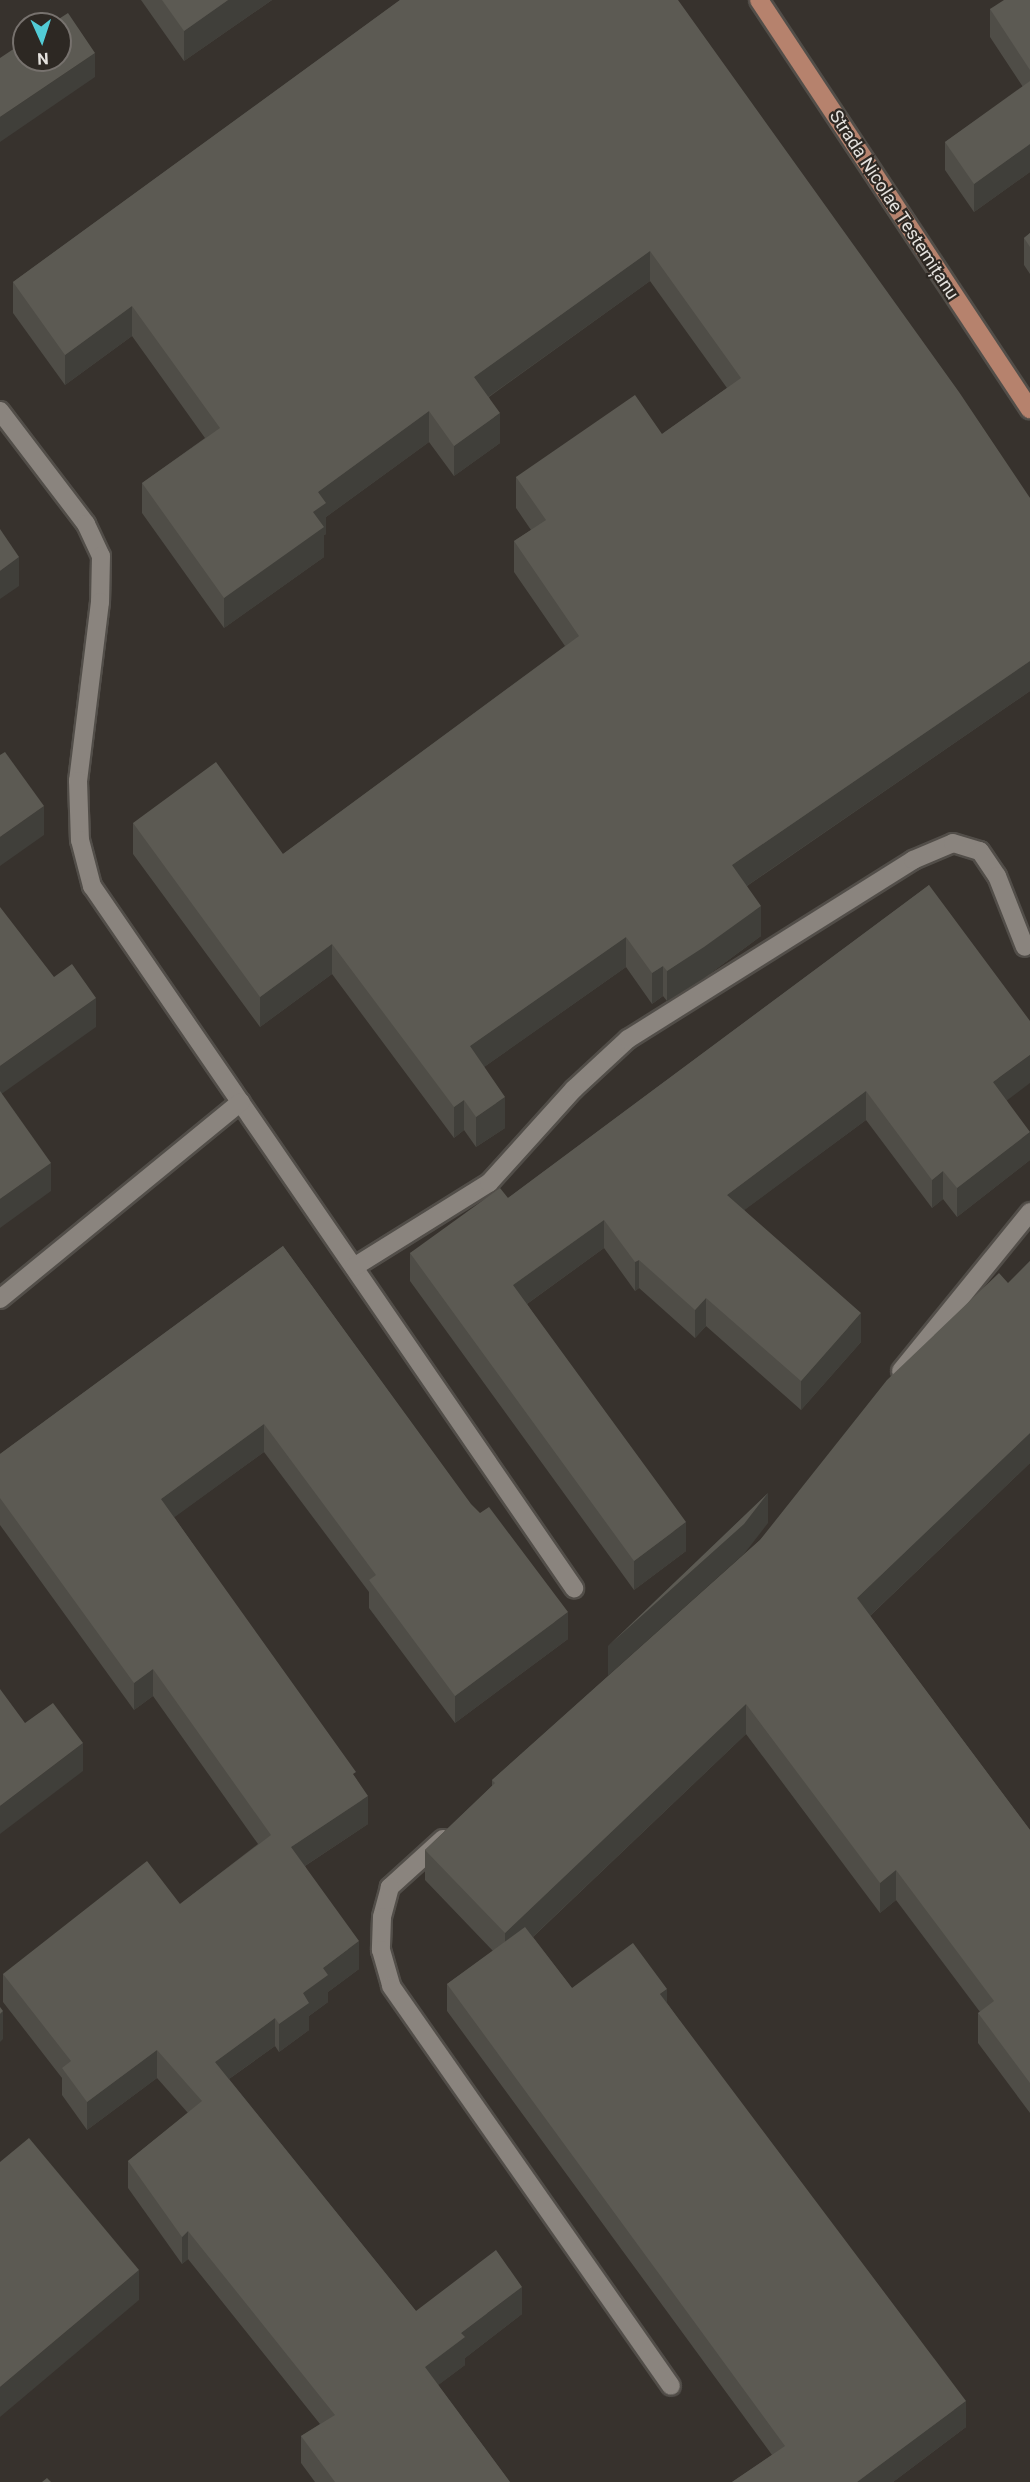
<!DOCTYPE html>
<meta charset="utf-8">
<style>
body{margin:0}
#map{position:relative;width:1030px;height:2482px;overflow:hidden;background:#37322d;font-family:Roboto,sans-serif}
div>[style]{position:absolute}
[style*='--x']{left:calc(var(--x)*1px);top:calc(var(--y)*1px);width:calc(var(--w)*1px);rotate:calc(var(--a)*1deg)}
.roads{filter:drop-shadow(2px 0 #524e49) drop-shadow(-2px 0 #524e49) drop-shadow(0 2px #524e49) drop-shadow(0 -2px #524e49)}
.lane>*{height:18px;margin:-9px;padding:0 9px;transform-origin:9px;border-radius:9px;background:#8a847e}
.primary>*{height:18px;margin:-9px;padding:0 9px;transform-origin:9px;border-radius:9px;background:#b6826d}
.wall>*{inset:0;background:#4f4d47}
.shaded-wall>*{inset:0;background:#403f3a}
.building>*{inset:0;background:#5c5a53}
span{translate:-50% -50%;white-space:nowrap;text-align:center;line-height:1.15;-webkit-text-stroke:4.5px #2d2823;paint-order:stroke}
.street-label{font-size:18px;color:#e5e2de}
.north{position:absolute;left:12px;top:12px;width:60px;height:60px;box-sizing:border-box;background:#2d2823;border:2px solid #77726e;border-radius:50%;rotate:177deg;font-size:16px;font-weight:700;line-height:24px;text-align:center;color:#e5e2de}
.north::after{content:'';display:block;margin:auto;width:21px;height:27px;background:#52ccd6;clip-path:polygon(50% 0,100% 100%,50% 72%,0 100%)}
</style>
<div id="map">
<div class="roads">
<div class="lane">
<div style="--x:0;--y:411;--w:142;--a:52.7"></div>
<div style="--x:86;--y:524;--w:35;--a:65"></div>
<div style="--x:101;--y:556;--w:46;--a:91.2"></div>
<div style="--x:100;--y:602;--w:180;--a:97"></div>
<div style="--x:78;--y:781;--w:59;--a:88.1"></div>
<div style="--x:80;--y:840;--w:48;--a:75.4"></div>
<div style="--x:92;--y:886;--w:852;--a:55.53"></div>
<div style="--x:354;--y:1267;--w:159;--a:-31.9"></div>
<div style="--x:489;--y:1183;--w:127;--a:-47.9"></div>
<div style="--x:574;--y:1089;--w:74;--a:-42.8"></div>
<div style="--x:628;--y:1039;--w:337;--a:-32.1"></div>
<div style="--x:913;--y:860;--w:43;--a:-23"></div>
<div style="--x:953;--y:843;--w:28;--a:17"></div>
<div style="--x:980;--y:851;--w:30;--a:56"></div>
<div style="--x:997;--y:876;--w:76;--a:68.5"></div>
<div style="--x:0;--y:1299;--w:311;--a:-39.3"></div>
<div style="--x:901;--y:1371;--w:205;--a:-50.9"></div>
<div style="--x:443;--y:1839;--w:72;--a:137.8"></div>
<div style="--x:390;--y:1887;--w:31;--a:105"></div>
<div style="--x:382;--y:1917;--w:33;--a:92"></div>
<div style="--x:381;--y:1950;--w:37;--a:74"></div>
<div style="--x:391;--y:1986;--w:488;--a:55"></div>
</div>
<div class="primary">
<div style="--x:759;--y:0;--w:491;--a:56.5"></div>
</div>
</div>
<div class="wall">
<div style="clip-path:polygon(141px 0,272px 0,184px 61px)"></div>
<div style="clip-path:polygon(400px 0,1030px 498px,1030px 691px,747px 886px,761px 936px,704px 978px,667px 1001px,663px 996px,652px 1004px,626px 967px,484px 1067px,505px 1128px,476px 1147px,464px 1130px,454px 1138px,332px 974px,260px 1027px,133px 854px,133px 823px,283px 854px,565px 646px,514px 572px,514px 541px,531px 530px,516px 508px,516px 477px,662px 434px,727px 388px,650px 281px,489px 397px,500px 443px,454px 476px,429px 442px,326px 517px,326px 534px,324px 535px,324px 557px,224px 628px,142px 513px,142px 483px,205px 438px,132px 336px,65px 385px,13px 313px,13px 282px)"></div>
<div style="clip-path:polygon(1030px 0,1030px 172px,974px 212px,945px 170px,945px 142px,1023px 87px,990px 37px,990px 9px)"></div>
<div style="clip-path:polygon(1030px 233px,1030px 274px,1024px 265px,1024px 238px)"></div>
<div style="clip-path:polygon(929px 885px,1007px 1101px,1030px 1160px,957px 1217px,943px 1199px,932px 1208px,866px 1120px,744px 1210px,861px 1342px,801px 1410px,706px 1326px,695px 1338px,639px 1288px,635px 1291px,604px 1248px,527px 1304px,686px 1551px,634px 1590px,410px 1281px,410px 1253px,508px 1198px)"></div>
<div style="clip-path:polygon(283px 1246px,568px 1639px,455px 1723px,369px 1608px,369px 1592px,264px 1452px,174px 1517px,356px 1779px,368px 1824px,305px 1866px,359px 1969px,328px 1992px,328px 2002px,309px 2016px,309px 2030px,279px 2052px,275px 2046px,229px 2079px,416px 2311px,522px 2314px,465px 2358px,465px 2365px,438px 2385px,510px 2482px,315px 2482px,301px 2463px,301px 2436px,320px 2424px,188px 2259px,182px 2264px,128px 2188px,128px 2161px,188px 2113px,157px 2078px,87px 2130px,62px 2095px,62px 2078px,3px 2002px,3px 1974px,180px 1904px,258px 1844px,153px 1696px,134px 1710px,0 1525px,0 1454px)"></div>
<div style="clip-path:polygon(1030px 1261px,1030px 1463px,870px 1616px,1030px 1830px,1030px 2113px,978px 2043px,978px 2013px,980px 2012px,896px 1900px,880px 1913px,746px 1734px,533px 1937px,572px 1988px,667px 2003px,966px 2427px,893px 2482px,732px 2482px,772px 2455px,447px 2011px,447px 1984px,493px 1951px,425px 1880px,425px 1850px,492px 1786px,492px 1780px,760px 1540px)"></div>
</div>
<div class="shaded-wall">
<div style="clip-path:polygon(228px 0,272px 0,184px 61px,184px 31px)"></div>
<div style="clip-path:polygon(95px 53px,95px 77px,0 142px,0 117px)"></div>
<div style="clip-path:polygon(1030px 144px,1030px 172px,974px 212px,974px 184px)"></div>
<div style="clip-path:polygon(650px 251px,650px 281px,474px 407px,474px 377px)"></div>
<div style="clip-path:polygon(132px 306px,132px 336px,65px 385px,65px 355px)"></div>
<div style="clip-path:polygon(429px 411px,429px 442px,326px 517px,326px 534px,324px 535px,324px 557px,224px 628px,224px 598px,313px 512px,318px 492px)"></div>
<div style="clip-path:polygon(500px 413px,500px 443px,454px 476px,454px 446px)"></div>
<div style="clip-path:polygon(19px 557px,19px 586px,0 599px,0 571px)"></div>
<div style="clip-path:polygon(1030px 661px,1030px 691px,732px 896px,732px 865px)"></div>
<div style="clip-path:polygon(44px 806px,44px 835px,0 866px,0 837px)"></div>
<div style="clip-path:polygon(761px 906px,761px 936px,704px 978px,667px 1001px,667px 971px)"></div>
<div style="clip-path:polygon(626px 937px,626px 967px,470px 1077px,470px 1046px)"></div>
<div style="clip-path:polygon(332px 944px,332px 974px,260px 1027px,260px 997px)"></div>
<div style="clip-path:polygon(663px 966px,663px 996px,652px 1004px,652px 973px)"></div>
<div style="clip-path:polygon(96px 998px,96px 1027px,0 1095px,0 1066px)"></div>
<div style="clip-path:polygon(1030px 1055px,1030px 1083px,993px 1111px,993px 1082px)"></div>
<div style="clip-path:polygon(866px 1091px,866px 1120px,727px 1223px,727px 1195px)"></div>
<div style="clip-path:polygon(505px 1097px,505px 1128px,476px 1147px,476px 1117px)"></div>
<div style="clip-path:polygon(464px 1100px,464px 1130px,454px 1138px,454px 1107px)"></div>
<div style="clip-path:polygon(1030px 1132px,1030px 1160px,957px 1217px,957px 1188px)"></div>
<div style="clip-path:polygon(51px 1163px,51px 1191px,0 1228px,0 1199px)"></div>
<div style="clip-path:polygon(943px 1171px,943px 1199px,932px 1208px,932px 1180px)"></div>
<div style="clip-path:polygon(604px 1220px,604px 1248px,513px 1314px,513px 1285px)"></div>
<div style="clip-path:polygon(639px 1260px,639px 1288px,635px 1291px,635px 1262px)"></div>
<div style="clip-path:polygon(706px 1298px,706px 1326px,695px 1338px,695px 1310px)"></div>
<div style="clip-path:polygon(861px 1313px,861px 1342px,801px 1410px,801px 1381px)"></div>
<div style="clip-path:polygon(264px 1424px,264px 1452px,161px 1527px,161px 1499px)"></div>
<div style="clip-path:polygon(1030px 1433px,1030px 1463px,857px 1628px,857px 1598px)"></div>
<div style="clip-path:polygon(768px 1493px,768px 1523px,744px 1554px,608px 1676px,608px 1646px)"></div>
<div style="clip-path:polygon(686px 1522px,686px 1551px,634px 1590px,634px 1561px)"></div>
<div style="clip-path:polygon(568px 1612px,568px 1639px,455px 1723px,455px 1696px)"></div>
<div style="clip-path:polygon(153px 1669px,153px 1696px,134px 1710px,134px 1683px)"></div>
<div style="clip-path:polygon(746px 1704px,746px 1734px,505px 1963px,505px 1933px)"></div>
<div style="clip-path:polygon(83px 1743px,83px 1771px,0 1834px,0 1806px)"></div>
<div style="clip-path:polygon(368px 1796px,368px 1824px,291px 1875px,291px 1847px)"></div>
<div style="clip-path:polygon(896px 1870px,896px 1900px,880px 1913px,880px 1883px)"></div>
<div style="clip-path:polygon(359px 1941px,359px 1969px,328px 1992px,328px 2002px,309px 2016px,309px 2030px,279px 2052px,279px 2024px,323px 1968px)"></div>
<div style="clip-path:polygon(667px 1989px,667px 2015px,660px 1994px)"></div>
<div style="clip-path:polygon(3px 2011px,3px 2039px,0 2042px,0 2014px)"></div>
<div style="clip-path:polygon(275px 2018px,275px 2046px,215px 2089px,215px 2062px)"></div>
<div style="clip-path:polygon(157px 2050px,157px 2078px,87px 2130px,87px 2102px)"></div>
<div style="clip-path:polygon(188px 2231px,188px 2259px,182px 2264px,182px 2237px)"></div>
<div style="clip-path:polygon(139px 2270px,139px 2300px,0 2417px,0 2387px)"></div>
<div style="clip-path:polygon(522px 2287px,522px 2314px,465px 2358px,465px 2365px,425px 2395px,425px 2367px,461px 2333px)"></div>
<div style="clip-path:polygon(966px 2401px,966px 2427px,893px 2482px,857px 2482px)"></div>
</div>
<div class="building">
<div style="clip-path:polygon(162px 0,228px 0,184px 31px)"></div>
<div style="clip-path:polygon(400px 0,678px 0,959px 392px,1030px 498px,1030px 661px,732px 865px,761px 906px,704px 947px,667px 971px,663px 966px,652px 973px,626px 937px,470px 1046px,505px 1097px,476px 1117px,464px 1100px,454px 1107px,332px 944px,260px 997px,133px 823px,216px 762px,283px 854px,579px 636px,514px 541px,546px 520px,516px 477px,635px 395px,662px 434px,741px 378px,650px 251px,474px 377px,500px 413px,454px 446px,429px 411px,318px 492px,326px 503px,313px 512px,324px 527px,224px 598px,142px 483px,220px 428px,132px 306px,65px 355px,13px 282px)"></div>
<div style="clip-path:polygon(1004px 0,1030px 0,1030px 70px,990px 9px)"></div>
<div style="clip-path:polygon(68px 13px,95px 53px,0 117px,0 58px,24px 42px,24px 60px,60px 60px,60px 24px,51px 24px)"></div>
<div style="clip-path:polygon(1030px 81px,1030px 144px,974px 184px,945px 142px)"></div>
<div style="clip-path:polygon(1030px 233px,1030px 247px,1024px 238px)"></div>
<div style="clip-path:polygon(0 529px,19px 557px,0 571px)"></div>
<div style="clip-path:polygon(5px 752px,44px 806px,0 837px,0 755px)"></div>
<div style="clip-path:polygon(929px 885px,1030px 1021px,1030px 1055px,993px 1082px,1030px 1132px,957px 1188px,943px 1171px,932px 1180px,866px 1091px,727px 1195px,861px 1313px,801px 1381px,706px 1298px,695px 1310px,639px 1260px,635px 1262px,604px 1220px,513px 1285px,686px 1522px,634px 1561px,410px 1253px,500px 1188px,508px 1198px)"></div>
<div style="clip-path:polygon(0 907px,54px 977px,72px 964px,96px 998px,0 1066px)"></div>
<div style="clip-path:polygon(0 1091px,51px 1163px,0 1199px)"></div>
<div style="clip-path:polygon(283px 1246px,471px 1504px,480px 1513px,489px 1507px,568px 1612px,455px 1696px,369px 1580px,376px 1575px,264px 1424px,161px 1499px,356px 1772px,353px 1774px,368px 1796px,291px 1847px,359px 1941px,323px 1968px,328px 1975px,303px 1993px,309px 2003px,279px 2024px,275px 2018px,215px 2062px,416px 2311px,496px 2250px,522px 2287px,461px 2333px,465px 2337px,425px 2367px,510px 2482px,335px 2482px,301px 2436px,335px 2415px,188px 2231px,182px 2237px,128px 2161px,202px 2101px,157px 2050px,87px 2102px,62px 2068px,71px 2061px,3px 1974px,147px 1861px,180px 1904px,271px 1835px,153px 1669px,134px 1683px,0 1498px,0 1454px)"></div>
<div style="clip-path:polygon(1030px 1261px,1030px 1433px,857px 1598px,1030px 1830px,1030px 2083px,978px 2013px,994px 2001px,896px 1870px,880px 1883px,746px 1704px,505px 1933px,425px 1850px,495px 1783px,492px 1780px,760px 1540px,887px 1380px,999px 1273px,1008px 1283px)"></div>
<div style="clip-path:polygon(768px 1493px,744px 1524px,608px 1646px,625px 1630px)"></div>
<div style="clip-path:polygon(0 1689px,25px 1723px,53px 1703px,83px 1743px,0 1806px)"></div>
<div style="clip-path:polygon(525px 1927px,572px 1988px,633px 1943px,667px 1989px,660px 1994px,966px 2401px,857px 2482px,732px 2482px,785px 2446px,447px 1984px)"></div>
<div style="clip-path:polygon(0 2007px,3px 2011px,0 2014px)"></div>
<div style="clip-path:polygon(29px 2138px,139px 2270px,0 2387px,0 2162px)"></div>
<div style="clip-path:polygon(47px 2478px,51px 2482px,42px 2482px)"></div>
</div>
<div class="street-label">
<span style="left:894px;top:205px;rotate:57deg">Strada Nicolae Testemițanu</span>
</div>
<div class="north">N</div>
</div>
